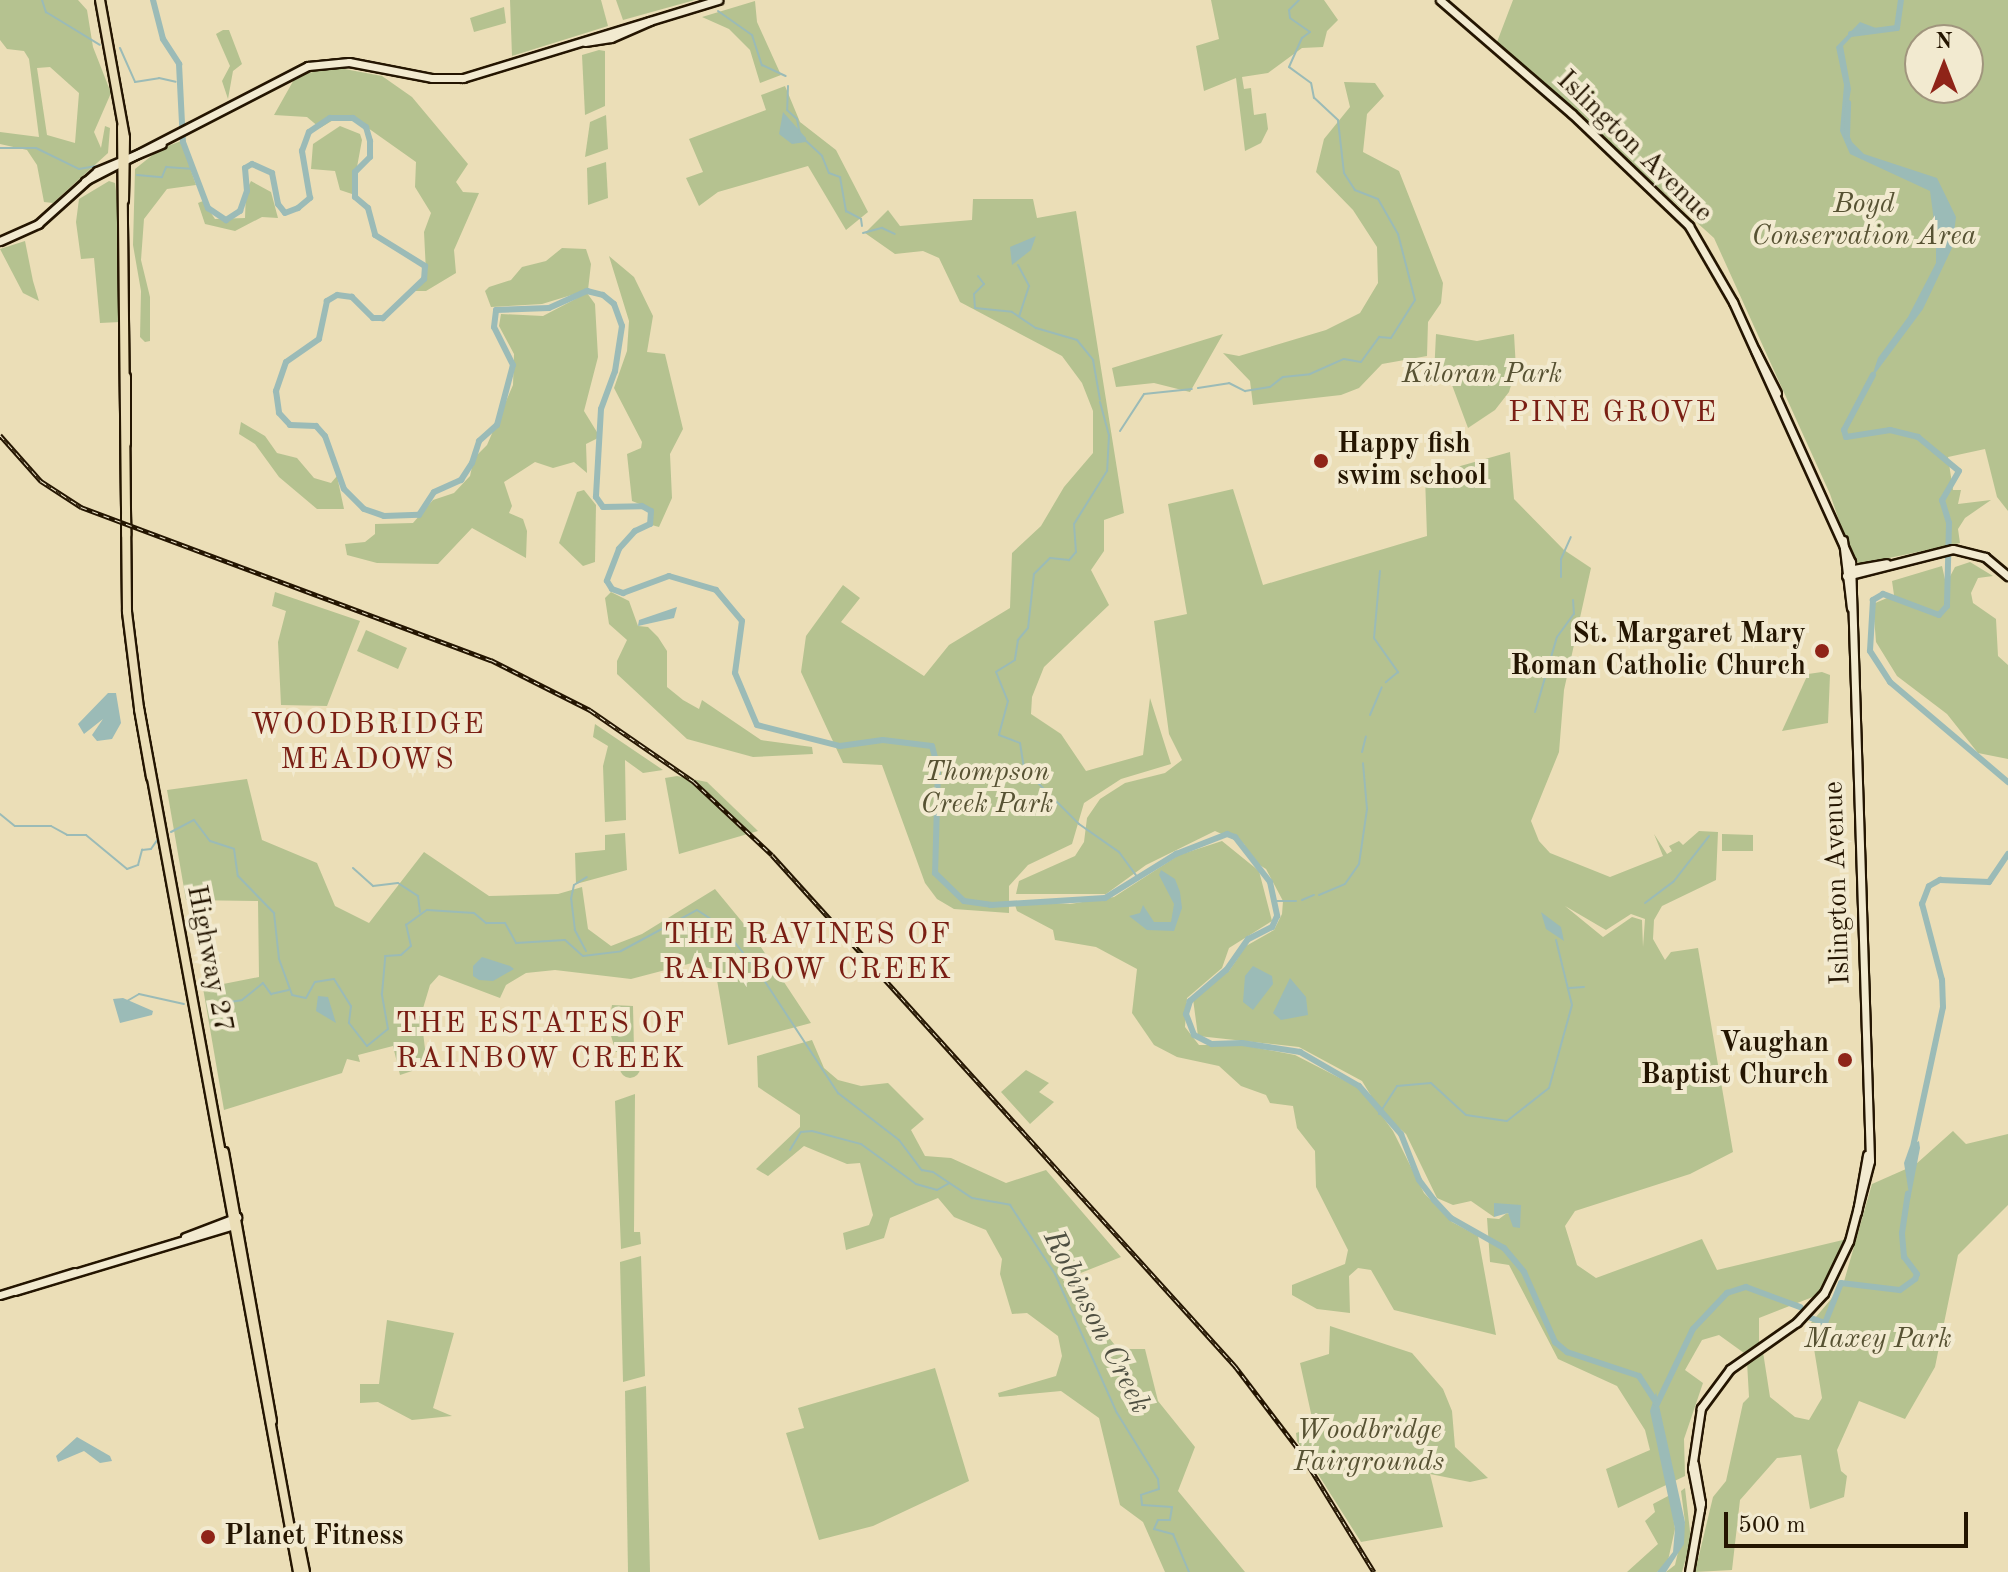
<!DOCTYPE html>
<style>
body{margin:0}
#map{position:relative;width:2008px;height:1572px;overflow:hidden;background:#ebdeb7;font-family:"Old Standard TT",serif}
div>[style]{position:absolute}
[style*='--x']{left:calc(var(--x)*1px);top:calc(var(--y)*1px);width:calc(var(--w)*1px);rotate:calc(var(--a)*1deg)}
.green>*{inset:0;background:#b5c290}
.round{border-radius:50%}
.water>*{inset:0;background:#9bbbb7}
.stream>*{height:2px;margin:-1px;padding:0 1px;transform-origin:1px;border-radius:1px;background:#9bbbb7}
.river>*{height:6px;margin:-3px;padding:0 3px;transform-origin:3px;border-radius:3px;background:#9bbbb7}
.roads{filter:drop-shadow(2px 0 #241501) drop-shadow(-2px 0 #241501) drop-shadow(0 2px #241501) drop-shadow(0 -2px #241501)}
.secondary>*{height:7px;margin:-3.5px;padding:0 3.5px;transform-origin:3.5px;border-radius:3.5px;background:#f2ead0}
.primary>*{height:8px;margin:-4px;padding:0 4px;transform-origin:4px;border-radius:4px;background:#ebdeb7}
.rail>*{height:5px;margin-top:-2.5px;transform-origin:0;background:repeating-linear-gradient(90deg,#f2ead0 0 6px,#241501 0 12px);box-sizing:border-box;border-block:2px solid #241501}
.dots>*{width:22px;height:22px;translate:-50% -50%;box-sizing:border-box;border:4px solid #f2ead0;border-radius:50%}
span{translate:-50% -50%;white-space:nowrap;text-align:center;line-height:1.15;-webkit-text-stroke:8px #f2ead0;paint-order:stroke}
.street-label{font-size:28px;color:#241501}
.park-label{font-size:28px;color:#575233;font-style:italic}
.poi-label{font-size:28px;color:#241501;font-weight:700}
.left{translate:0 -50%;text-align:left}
.right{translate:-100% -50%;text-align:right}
.neighbourhood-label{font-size:30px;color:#7a1f14;letter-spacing:2px}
.water-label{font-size:30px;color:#4e4f41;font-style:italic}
.north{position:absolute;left:1904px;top:24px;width:80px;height:80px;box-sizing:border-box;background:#f2ead0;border:2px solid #a0957d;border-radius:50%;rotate:0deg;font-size:22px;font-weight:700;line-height:32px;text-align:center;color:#241501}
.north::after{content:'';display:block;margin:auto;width:28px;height:36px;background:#8f2418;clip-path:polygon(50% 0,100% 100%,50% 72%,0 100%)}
.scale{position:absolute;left:1724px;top:1512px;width:244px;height:36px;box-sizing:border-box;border:4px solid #241501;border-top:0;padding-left:10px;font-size:24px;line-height:28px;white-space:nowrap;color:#241501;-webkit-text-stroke:6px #f2ead0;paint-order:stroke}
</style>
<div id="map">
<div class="green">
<div style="clip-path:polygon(evenodd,0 0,78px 0,87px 10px,93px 47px,111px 93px,94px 132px,101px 148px,105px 126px,110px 128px,108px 153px,53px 203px,44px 202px,37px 165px,27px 150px,0 144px,0 132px,39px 137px,29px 59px,24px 51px,7px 49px,0 40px,0 0,50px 67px,79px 93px,75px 143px,47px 135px,37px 68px,50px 67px)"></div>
<div style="clip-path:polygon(510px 0,601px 0,608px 26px,512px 56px)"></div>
<div style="clip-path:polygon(616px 0,695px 0,623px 20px)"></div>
<div style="clip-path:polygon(1211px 0,1324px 0,1338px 20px,1327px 31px,1323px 47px,1302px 48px,1268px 73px,1242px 77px,1244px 89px,1251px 88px,1254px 115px,1266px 113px,1268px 129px,1261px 143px,1245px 151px,1236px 78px,1204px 91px,1196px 46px,1219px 39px)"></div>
<div style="clip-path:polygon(evenodd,1513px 0,2008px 0,2008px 511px,1997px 497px,1985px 449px,1948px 457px,1953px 490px,1961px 490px,1958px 504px,1991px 500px,1965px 518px,1958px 529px,1960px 543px,1861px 564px,1852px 559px,1830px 494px,1714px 238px,1497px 42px,1513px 0,1920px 40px,1968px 40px,1968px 88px,1920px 88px,1920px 40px)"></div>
<div style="clip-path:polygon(755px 1px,757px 22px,781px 75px,760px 83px,750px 50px,729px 29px,702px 17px)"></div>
<div style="clip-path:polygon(504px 7px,506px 23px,474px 32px,470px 18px)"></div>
<div style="clip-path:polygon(223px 30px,229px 30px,242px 64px,233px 71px,228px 99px,222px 81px,230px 66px,216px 34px)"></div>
<div style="clip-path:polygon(599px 50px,605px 51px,605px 106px,585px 115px,582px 55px)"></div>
<div style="clip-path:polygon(334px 67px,382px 76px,412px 97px,468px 164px,456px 182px,463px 192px,479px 193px,454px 250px,456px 273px,426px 291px,415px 291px,426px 272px,424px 232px,431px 213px,415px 187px,416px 162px,351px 116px,340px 116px,320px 128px,307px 117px,274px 115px,296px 76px)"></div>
<div style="clip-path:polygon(1344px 82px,1375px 83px,1384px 96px,1367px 114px,1363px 152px,1399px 171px,1443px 283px,1441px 303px,1428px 322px,1427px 356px,1382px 364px,1359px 388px,1341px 395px,1253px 405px,1250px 381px,1223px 353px,1239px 356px,1326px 330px,1360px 313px,1378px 283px,1377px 247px,1353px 210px,1316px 172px,1324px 139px,1350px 107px)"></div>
<div style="clip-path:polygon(785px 86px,800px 122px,836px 150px,868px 212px,846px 230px,808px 166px,718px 192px,699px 206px,686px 178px,703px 172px,689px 139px,766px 110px,761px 95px)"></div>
<div style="clip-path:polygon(606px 115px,608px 149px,585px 157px,590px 122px)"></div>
<div style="clip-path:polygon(340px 126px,360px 134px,362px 140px,352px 194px,340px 190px,335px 171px,311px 169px,313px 144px)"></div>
<div style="clip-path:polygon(181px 141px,196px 185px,167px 189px,144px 219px,141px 260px,150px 297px,150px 341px,145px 342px,140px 337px,141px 291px,133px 245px,135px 169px,160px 149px)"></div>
<div style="clip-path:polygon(606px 162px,608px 198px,588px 205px,587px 168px)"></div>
<div style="clip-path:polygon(109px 181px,115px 183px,117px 199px,120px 322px,100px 323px,94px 258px,81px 259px,76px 222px,79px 199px)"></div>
<div style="clip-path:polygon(251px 181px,271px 192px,278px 218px,262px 217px,235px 231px,205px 224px,198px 203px,203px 201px,215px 219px,245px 218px,246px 191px)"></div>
<div style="clip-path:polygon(973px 199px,1033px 199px,1037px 218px,1076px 211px,1124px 513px,1104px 520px,1104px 551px,1091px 570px,1109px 605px,1044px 667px,1032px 697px,1031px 714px,1061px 734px,1086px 771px,1143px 755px,1150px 698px,1171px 764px,1121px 779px,1084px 803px,1072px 844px,1028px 865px,1009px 886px,1009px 913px,954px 909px,937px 899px,925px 883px,882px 765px,843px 763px,801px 672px,806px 636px,843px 585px,860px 598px,841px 622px,924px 676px,949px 645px,1010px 608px,1012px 553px,1041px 526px,1064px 487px,1093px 453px,1093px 411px,1082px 383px,1062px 356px,960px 302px,939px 258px,923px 251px,895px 254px,865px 233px,888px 210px,900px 226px,972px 220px)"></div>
<div style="clip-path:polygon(25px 241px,33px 281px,39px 301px,23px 293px,0 249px)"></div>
<div style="clip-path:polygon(562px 248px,586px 249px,591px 264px,588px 290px,542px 304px,491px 307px,485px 291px,489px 287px,511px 280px,522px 267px,546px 261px)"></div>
<div style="clip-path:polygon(609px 256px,634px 277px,653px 316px,647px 352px,665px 354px,683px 429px,670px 454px,672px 498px,659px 527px,648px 524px,652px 509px,632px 501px,627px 454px,641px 448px,642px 442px,614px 388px,627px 351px,629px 321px)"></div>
<div style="clip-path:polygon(587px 293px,595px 304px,598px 357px,584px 411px,600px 437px,586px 444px,587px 473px,574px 462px,553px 468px,535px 462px,504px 482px,512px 506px,509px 513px,523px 519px,527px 531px,526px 558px,472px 528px,438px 564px,377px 563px,347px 555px,345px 544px,365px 542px,375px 534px,375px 524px,413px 523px,433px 500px,454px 493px,470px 476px,474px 458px,487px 445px,513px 385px,514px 354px,499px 326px,501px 314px,543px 316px)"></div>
<div style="clip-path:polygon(1223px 334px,1190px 392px,1154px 383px,1116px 387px,1112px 368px)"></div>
<div style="clip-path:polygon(1436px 334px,1477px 341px,1514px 334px,1516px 369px,1509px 392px,1495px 410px,1468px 428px,1449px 377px,1434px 375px)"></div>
<div style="clip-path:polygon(241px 422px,265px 436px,277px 453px,297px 458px,314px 478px,331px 483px,337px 476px,344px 509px,317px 509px,279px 477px,255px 444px,239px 434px)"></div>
<div style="clip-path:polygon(evenodd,1510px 452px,1514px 499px,1564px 550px,1591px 568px,1564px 690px,1559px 752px,1531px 821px,1539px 841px,1550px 853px,1610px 877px,1663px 856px,1654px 834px,1667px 854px,1672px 851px,1669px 846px,1679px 841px,1683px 845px,1699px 831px,1718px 832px,1716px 880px,1662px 906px,1654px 920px,1653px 939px,1665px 960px,1671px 952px,1698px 948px,1733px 1152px,1690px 1174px,1575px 1211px,1565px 1226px,1577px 1265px,1596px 1278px,1702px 1239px,1717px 1270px,1847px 1239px,1823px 1293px,1759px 1318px,1759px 1343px,1744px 1353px,1719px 1335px,1702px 1340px,1685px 1370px,1703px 1383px,1684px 1439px,1685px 1476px,1618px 1508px,1606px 1469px,1650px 1450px,1645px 1430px,1617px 1386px,1558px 1359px,1509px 1265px,1490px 1262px,1487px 1218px,1499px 1219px,1507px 1213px,1520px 1220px,1494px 1203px,1494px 1217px,1471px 1201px,1453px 1205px,1437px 1198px,1406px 1134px,1381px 1112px,1362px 1081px,1299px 1047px,1198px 1036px,1193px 999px,1229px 971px,1246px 946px,1274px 930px,1282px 914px,1283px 901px,1266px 869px,1253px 861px,1244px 844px,1215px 831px,1146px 865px,1106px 894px,1016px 894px,1019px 881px,1075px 856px,1084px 842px,1087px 818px,1100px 799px,1125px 783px,1165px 773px,1182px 760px,1169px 734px,1154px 621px,1187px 614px,1168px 504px,1233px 489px,1263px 585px,1427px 536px,1425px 476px,1510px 452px,1565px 906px,1606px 930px,1631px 914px,1645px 919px,1643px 947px,1642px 920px,1632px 917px,1603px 937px,1565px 906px)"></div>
<div style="clip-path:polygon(584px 490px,596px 505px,595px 562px,583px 566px,559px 543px,577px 492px)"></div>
<div style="clip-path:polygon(1970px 562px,1993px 576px,1978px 578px,1971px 593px,1973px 603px,1996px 619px,1998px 656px,2008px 665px,2008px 759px,1978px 753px,1947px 714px,1897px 676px,1876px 642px,1873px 604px,1894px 595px,1892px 581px,1942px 566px,1946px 584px,1955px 567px)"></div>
<div style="clip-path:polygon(275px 592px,360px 621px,327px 706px,281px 705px,278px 642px,286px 611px,272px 606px)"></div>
<div style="clip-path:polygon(611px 592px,629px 601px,638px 626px,648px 627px,658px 637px,667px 651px,667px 687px,683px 700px,699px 709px,702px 700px,761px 740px,812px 747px,813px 754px,753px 757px,687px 739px,617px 674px,617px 661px,627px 640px,609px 624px,605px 598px)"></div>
<div style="clip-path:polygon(366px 630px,407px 648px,398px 669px,357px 651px)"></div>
<div style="clip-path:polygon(1822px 672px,1830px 675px,1828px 723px,1782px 731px,1808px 674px)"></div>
<div style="clip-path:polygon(595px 724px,663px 770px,643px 773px,625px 760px,626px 820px,605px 822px,603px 766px,608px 746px,593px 737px)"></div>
<div style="clip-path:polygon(677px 776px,707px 782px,758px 831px,679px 854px,665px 778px)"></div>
<div style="clip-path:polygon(247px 779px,262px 840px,317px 863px,335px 906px,369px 923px,424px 852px,489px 896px,558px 894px,582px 887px,588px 929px,611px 946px,642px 934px,715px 889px,753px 935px,811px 1023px,728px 1045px,717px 980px,712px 969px,692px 963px,631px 979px,555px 970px,526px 973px,506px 985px,500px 998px,439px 975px,430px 985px,421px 1015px,427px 1066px,400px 1075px,393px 1046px,358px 1055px,360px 1062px,347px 1059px,342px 1073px,224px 1110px,203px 988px,259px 977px,258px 901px,186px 900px,167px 790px)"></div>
<div style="clip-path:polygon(625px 833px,627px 870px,576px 884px,575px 853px,605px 850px,605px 835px)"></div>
<div style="clip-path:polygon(1722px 834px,1753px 835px,1753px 851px,1722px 851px)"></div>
<div style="clip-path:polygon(1222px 841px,1259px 871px,1272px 921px,1229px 948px,1222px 968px,1187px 998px,1185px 1027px,1199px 1045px,1242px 1045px,1295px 1055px,1363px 1090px,1393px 1131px,1424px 1193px,1452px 1222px,1478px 1236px,1496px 1335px,1394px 1310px,1371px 1270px,1358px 1268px,1349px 1276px,1350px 1313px,1317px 1309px,1292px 1295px,1292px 1285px,1345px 1264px,1348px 1250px,1316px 1187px,1315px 1151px,1297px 1128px,1293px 1106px,1270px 1103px,1266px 1095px,1241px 1086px,1219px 1066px,1177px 1057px,1154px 1045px,1132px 1013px,1137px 969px,1096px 947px,1055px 940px,1053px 930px,1017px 911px,1015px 905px,1036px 902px,1070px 904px,1114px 897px,1179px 855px)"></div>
<div style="clip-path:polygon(612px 1005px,633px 1006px,634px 1049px,616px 1052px,608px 1026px)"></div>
<div style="clip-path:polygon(812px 1040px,824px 1068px,838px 1080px,861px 1086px,888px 1083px,924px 1119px,911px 1130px,925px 1156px,951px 1158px,1006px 1183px,1046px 1170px,1121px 1257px,1063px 1280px,1118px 1349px,1145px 1349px,1158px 1401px,1195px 1447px,1178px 1491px,1245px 1572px,1165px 1572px,1143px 1522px,1120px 1505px,1099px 1418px,1061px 1391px,999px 1397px,998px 1393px,1056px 1376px,1062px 1356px,1058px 1336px,1027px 1313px,1012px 1314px,1000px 1274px,1002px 1259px,986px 1230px,954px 1217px,938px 1198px,890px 1218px,884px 1238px,846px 1250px,843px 1233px,869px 1225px,873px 1215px,860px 1163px,847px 1164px,804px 1146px,768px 1176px,756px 1169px,800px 1127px,800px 1115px,758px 1087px,757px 1056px)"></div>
<div class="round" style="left:620px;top:1058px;width:20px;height:20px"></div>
<div style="clip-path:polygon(1026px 1070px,1049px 1083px,1039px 1092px,1054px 1102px,1030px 1124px,1001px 1092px)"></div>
<div style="clip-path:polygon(635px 1094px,634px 1232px,640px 1232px,641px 1244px,621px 1249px,615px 1101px)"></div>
<div style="clip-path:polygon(1953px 1131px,1966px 1144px,2008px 1134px,2008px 1205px,1958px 1255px,1935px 1367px,1905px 1419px,1859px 1401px,1837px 1450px,1841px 1471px,1847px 1476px,1844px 1497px,1810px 1509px,1801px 1455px,1777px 1458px,1740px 1500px,1732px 1570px,1695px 1572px,1713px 1497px,1726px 1481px,1743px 1403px,1749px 1397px,1747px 1362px,1763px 1352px,1770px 1397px,1795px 1417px,1809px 1420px,1822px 1398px,1810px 1324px,1843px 1285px,1872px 1184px,1915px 1165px)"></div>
<div style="clip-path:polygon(641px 1256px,645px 1376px,623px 1382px,620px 1262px)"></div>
<div style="clip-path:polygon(387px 1320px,454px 1333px,433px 1408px,452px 1416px,412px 1420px,378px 1402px,360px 1403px,360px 1384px,379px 1384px)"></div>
<div style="clip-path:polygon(1330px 1326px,1412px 1353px,1443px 1389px,1452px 1411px,1455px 1447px,1488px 1478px,1470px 1482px,1430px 1474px,1443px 1527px,1361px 1542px,1297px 1441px,1296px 1433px,1314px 1427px,1300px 1363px,1329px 1354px)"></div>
<div style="clip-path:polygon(935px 1368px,969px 1481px,873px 1526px,819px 1540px,786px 1433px,804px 1428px,798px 1408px)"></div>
<div style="clip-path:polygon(646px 1386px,650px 1572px,628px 1572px,625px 1391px)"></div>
<div style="clip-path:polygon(1685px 1488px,1691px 1540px,1682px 1572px,1666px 1572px,1675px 1565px,1685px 1522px,1681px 1491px)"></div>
<div style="clip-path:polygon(1670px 1495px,1675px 1529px,1667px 1565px,1657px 1572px,1627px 1572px,1658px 1544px,1645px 1521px,1655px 1512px,1653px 1504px)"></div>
</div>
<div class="water">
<div style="clip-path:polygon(1860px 22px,1881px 30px,1858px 30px,1843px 46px,1851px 89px,1845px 125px,1852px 142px,1864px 154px,1937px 178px,1956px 217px,1952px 248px,1923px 309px,1871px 379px,1878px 358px,1908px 317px,1936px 263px,1936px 236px,1930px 191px,1850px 154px,1840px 131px,1844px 85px,1836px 47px)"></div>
<div style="clip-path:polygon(783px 112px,806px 138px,806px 142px,792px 144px,779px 134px)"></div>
<div style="clip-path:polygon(1036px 236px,1031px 250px,1012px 265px,1010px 247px)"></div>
<div style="clip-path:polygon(677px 607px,674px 618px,638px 626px,639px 620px)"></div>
<div style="clip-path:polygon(108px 693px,116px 693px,121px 723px,112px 739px,97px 741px,92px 735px,103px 719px,84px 734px,78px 724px)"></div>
<div style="clip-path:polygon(1161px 870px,1175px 879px,1180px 892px,1182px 908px,1174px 931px,1147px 930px,1129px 916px,1140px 913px,1143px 905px,1154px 922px,1171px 922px,1174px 904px,1159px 875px)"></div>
<div style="clip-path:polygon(1541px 912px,1561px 927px,1564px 941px,1546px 929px)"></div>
<div style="clip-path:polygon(482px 957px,510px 966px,514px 969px,493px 981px,479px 980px,473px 976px,473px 966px)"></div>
<div style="clip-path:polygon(1253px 966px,1272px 976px,1273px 984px,1253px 1010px,1243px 1002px,1245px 976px)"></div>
<div style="clip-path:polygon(1290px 978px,1306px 997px,1308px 1015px,1281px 1020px,1273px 1013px)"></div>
<div style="clip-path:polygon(318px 996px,328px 997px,336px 1023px,316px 1011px)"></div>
<div style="clip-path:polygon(123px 998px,153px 1011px,152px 1015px,120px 1023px,113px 999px)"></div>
<div style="clip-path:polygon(1919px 1141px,1920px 1148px,1910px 1200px,1904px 1163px,1910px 1146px)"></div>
<div style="clip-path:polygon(1494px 1203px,1521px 1205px,1520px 1228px,1513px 1227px,1508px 1213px,1494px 1217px)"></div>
<div style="clip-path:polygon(1656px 1392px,1685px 1522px,1684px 1544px,1666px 1572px,1657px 1572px,1673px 1552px,1675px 1529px,1650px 1411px)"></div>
<div style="clip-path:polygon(77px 1437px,110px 1456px,112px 1461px,100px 1463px,84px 1451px,58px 1462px,56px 1456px)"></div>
</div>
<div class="stream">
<div style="--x:42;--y:0;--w:13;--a:72"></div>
<div style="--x:46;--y:12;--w:63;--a:31.4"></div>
<div style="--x:718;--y:11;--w:42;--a:35.2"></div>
<div style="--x:752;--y:35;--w:32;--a:72"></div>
<div style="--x:762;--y:65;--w:26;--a:25"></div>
<div style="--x:120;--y:48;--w:37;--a:66"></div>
<div style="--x:135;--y:82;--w:24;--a:-9"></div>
<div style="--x:159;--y:78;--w:17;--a:13"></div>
<div style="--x:788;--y:86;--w:24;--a:92"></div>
<div style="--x:787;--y:110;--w:13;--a:42"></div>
<div style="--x:797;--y:119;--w:15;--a:79"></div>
<div style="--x:804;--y:139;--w:25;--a:43"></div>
<div style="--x:822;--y:156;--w:18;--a:68"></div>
<div style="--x:829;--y:173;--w:12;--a:20"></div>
<div style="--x:840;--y:177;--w:35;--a:80"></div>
<div style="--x:846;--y:211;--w:17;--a:28"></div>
<div style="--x:861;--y:219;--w:7;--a:82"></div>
<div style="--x:0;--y:148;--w:36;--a:0"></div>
<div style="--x:36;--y:148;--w:48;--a:26"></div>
<div style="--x:79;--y:169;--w:22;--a:-10"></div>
<div style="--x:137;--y:175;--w:25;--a:5"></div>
<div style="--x:162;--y:177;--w:11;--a:-68"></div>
<div style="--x:166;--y:167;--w:28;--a:4"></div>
<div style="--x:863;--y:233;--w:20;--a:-15"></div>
<div style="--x:882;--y:228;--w:14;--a:25"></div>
<div style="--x:1018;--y:265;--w:24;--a:62"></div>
<div style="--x:1029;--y:286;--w:32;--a:108"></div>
<div style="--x:978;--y:276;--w:10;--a:53"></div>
<div style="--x:984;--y:284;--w:14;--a:135"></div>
<div style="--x:974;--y:294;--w:14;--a:86"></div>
<div style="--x:975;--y:308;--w:37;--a:6"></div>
<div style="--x:1012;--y:312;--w:29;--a:34"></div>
<div style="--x:1036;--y:328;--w:43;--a:16.3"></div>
<div style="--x:1077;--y:340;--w:26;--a:51"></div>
<div style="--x:1093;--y:360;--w:40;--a:80"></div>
<div style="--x:1198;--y:388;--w:31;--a:-9"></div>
<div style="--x:1229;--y:383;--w:18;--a:27"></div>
<div style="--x:1245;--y:391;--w:25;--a:-9"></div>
<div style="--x:1270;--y:387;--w:16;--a:-38"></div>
<div style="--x:1283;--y:377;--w:27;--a:-6"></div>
<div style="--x:1310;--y:374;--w:37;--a:-24"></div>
<div style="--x:1344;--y:359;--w:17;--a:10"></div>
<div style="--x:1361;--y:362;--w:31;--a:-54"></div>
<div style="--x:1379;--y:337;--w:12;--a:5"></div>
<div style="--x:1391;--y:338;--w:45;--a:-57.7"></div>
<div style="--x:1415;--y:300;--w:68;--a:-104.4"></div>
<div style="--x:1398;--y:234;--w:40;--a:-119.7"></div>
<div style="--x:1378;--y:199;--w:25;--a:-159"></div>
<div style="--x:1355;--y:190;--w:20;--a:-123"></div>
<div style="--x:1344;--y:173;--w:53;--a:-96.5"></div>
<div style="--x:1338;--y:120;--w:33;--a:-137"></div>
<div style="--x:1314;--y:98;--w:15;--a:-101"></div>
<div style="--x:1311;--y:83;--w:27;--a:-144"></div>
<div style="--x:1289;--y:67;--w:32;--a:-66"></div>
<div style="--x:1302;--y:38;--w:10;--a:-37"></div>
<div style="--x:1310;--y:32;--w:24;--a:-145"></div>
<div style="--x:1290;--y:18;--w:8;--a:-97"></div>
<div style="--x:1289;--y:10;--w:14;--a:-45"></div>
<div style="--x:1100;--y:402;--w:34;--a:75"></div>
<div style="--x:1109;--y:435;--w:36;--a:93"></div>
<div style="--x:1107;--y:471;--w:62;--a:121.9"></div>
<div style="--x:1074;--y:524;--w:28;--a:86"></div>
<div style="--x:1076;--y:552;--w:11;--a:131"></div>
<div style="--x:1069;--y:560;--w:19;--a:-174"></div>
<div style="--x:1050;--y:558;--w:23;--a:135"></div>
<div style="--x:1034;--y:574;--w:54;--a:96.3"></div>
<div style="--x:1028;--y:628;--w:16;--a:130"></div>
<div style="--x:1018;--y:640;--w:20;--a:99"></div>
<div style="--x:1015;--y:660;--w:22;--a:148"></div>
<div style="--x:996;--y:672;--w:31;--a:68"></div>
<div style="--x:1008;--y:701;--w:35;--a:105"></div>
<div style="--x:999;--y:735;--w:22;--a:21"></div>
<div style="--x:1020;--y:743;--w:26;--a:81"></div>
<div style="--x:1024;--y:769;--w:78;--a:45"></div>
<div style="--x:1079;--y:824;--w:49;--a:35"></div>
<div style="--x:1119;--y:852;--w:29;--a:54"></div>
<div style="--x:1120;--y:431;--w:44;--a:-57"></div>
<div style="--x:1144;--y:394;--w:48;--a:-5.9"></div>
<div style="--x:1380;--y:571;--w:67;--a:95.1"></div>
<div style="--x:1374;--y:638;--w:42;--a:54.8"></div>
<div style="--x:1398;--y:672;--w:16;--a:140"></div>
<div style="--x:1561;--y:577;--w:18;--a:-90"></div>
<div style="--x:1561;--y:559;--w:24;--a:-66"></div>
<div style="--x:1535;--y:712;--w:78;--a:-73.7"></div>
<div style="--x:1557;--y:637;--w:29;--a:-54"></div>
<div style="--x:1574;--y:614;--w:14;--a:-94"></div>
<div style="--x:1370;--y:715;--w:30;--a:-67"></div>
<div style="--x:1362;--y:752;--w:16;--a:-76"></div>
<div style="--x:0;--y:814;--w:19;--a:39"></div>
<div style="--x:15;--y:826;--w:36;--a:0"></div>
<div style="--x:51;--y:826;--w:18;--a:29"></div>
<div style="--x:67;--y:835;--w:19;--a:0"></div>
<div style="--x:86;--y:835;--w:53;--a:39.7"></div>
<div style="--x:127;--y:869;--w:12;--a:-20"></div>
<div style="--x:138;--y:865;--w:16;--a:-75"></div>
<div style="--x:142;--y:850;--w:9;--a:-6"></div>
<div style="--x:151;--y:849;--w:12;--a:-55"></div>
<div style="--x:171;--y:832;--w:26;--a:-28"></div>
<div style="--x:194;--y:820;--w:26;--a:53"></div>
<div style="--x:210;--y:841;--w:25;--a:18"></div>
<div style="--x:234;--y:849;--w:27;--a:82"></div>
<div style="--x:238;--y:876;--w:52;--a:45.8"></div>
<div style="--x:274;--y:913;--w:46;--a:83.8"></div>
<div style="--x:279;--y:959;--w:38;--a:70"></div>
<div style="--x:292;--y:995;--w:14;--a:12"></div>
<div style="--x:306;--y:998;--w:18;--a:-61"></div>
<div style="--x:315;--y:982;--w:19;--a:-9"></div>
<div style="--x:334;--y:979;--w:32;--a:58"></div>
<div style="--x:351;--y:1006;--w:17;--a:97"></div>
<div style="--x:349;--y:1023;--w:29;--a:52"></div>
<div style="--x:367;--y:1046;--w:27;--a:-39"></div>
<div style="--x:388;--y:1029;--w:36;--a:-100"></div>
<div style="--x:382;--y:994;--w:38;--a:-85"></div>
<div style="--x:385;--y:956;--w:16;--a:-4"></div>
<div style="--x:401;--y:955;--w:13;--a:-42"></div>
<div style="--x:411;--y:946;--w:22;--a:-103"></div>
<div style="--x:406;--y:925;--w:26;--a:-36"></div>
<div style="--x:427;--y:910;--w:47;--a:3.7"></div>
<div style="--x:474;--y:913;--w:16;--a:40"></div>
<div style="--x:486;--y:923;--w:19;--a:0"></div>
<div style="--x:505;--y:923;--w:23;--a:61"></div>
<div style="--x:516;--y:943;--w:49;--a:-3.5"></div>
<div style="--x:565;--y:940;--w:24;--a:42"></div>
<div style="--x:583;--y:956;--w:38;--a:-7"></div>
<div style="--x:621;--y:951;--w:86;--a:-28.3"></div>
<div style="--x:697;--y:910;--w:30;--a:33"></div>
<div style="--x:722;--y:926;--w:65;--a:51.9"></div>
<div style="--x:762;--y:977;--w:139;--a:56.8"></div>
<div style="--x:838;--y:1093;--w:77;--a:37.6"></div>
<div style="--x:899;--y:1140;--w:38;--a:53"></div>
<div style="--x:922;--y:1170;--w:11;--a:10"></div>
<div style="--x:933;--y:1172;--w:47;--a:33.7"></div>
<div style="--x:972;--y:1198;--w:39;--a:10"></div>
<div style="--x:1010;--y:1205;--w:82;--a:56.9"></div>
<div style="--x:1055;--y:1274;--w:152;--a:66"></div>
<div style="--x:1117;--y:1413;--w:78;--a:58.2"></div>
<div style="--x:1158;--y:1479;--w:10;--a:84"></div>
<div style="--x:1159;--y:1489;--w:19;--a:162"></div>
<div style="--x:1141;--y:1495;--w:10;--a:84"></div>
<div style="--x:1142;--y:1505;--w:30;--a:4"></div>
<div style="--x:1172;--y:1507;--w:13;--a:99"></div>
<div style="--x:1170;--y:1520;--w:12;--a:180"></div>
<div style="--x:1158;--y:1520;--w:10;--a:114"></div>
<div style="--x:1154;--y:1529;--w:20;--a:15"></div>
<div style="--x:1173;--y:1534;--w:41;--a:67.2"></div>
<div style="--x:353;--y:868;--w:27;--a:42"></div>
<div style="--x:373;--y:886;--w:25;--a:-7"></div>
<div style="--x:398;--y:883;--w:24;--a:33"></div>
<div style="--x:418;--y:896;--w:16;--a:83"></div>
<div style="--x:1319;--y:895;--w:28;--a:-23"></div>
<div style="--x:1345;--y:884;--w:24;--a:-55"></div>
<div style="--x:1359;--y:864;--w:56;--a:-81.7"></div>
<div style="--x:1367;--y:809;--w:46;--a:-95"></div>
<div style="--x:1302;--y:900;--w:13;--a:-23"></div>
<div style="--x:1277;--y:901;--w:19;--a:0"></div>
<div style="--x:1645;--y:903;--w:36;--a:-37"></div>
<div style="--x:1674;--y:881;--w:57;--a:-52.1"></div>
<div style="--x:586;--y:951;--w:24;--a:-118"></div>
<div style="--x:575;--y:930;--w:31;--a:-97"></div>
<div style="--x:571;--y:899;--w:14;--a:-78"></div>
<div style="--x:574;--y:885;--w:15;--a:-32"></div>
<div style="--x:1569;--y:988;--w:15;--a:-4"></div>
<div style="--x:127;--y:1001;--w:14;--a:-30"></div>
<div style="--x:139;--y:994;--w:46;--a:12.5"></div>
<div style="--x:208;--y:1005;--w:34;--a:-8"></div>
<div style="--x:242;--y:1000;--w:27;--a:-39"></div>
<div style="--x:263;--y:983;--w:14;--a:54"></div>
<div style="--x:271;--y:994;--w:18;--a:-13"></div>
<div style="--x:1379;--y:1114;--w:33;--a:-57"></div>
<div style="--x:1397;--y:1086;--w:34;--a:-5"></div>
<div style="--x:1431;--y:1083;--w:47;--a:42.4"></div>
<div style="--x:1466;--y:1115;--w:41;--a:8.3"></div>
<div style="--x:1507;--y:1121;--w:53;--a:-38.2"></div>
<div style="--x:1549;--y:1088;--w:86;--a:-74.5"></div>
<div style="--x:1572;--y:1005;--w:67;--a:-103.8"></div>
<div style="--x:790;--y:1150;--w:21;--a:-59"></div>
<div style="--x:801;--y:1132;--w:11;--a:-5"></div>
<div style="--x:812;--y:1131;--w:51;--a:14.9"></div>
<div style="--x:861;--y:1144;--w:68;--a:36"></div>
<div style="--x:916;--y:1184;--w:22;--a:16"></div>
<div style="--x:937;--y:1190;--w:13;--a:-29"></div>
</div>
<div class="river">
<div style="--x:153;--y:0;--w:40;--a:75.6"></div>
<div style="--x:163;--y:39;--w:30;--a:57"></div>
<div style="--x:179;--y:64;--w:78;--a:87.1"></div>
<div style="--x:183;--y:142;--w:71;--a:69.3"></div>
<div style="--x:208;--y:208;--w:22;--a:34"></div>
<div style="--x:226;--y:220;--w:17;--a:-33"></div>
<div style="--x:240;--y:211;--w:21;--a:-71"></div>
<div style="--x:247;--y:191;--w:23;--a:-95"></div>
<div style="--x:245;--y:168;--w:8;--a:-30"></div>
<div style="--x:252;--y:164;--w:22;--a:24"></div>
<div style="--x:272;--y:173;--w:32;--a:79"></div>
<div style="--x:278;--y:204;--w:11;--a:52"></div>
<div style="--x:285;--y:213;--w:14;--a:-21"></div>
<div style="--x:298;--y:208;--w:16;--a:-40"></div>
<div style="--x:310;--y:198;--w:48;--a:-99.7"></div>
<div style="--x:302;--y:151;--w:20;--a:-70"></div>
<div style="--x:309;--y:132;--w:25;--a:-34"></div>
<div style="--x:330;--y:118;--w:23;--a:0"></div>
<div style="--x:353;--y:118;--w:16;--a:35"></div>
<div style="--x:366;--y:127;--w:15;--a:74"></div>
<div style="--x:370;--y:141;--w:16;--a:90"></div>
<div style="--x:370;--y:157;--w:21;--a:135"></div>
<div style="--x:355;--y:172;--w:25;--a:90"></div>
<div style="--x:355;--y:197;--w:17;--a:40"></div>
<div style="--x:368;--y:208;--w:28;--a:75"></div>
<div style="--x:375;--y:235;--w:59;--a:31.8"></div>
<div style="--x:425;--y:266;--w:13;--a:94"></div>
<div style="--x:424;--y:279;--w:57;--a:136.4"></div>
<div style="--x:383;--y:318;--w:10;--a:180"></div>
<div style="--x:373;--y:318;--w:30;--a:-135"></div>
<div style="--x:352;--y:297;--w:15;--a:-172"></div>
<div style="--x:337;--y:295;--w:12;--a:149"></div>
<div style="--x:327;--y:301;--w:39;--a:102"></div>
<div style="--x:319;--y:339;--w:40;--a:145.1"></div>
<div style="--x:286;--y:362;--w:31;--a:109"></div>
<div style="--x:276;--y:391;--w:22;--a:82"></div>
<div style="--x:279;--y:413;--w:16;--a:47"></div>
<div style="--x:290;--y:425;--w:26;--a:2"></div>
<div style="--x:316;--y:426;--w:13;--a:48"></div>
<div style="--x:325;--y:436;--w:56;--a:70.3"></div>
<div style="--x:344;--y:489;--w:28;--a:45"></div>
<div style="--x:364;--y:509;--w:21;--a:19"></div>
<div style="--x:384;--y:516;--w:35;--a:-2"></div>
<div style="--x:419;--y:515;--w:27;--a:-57"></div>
<div style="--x:434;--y:492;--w:30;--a:-24"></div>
<div style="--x:461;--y:480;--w:20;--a:-57"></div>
<div style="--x:472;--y:463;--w:23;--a:-72"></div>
<div style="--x:479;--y:441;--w:24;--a:-42"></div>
<div style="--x:497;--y:425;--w:62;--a:-75.1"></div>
<div style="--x:513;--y:365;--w:42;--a:-116.6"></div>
<div style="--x:494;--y:327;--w:17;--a:-83"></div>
<div style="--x:496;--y:310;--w:53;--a:-2.2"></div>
<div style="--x:549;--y:308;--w:42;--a:-24.1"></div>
<div style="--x:587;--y:291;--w:16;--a:14"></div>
<div style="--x:603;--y:295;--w:14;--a:39"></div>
<div style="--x:614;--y:304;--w:23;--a:70"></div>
<div style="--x:622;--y:326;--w:46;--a:98.8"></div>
<div style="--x:615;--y:371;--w:40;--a:110.2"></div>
<div style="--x:601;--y:409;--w:88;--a:93.3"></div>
<div style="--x:596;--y:497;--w:12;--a:55"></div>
<div style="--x:603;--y:507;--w:39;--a:-1"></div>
<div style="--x:642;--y:506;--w:10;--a:29"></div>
<div style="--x:651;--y:511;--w:13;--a:94"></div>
<div style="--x:650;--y:524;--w:17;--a:155"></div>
<div style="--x:635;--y:531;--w:24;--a:132"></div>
<div style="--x:619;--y:549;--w:34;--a:111"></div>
<div style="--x:607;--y:581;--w:9;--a:58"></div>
<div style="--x:612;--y:589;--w:12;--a:20"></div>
<div style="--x:623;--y:593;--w:49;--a:-20.3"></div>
<div style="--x:669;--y:576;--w:49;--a:16.6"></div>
<div style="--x:716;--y:590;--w:40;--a:50"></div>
<div style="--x:742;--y:621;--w:52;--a:97.7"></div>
<div style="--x:735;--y:673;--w:56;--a:67.1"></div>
<div style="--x:757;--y:725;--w:86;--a:14.2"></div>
<div style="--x:840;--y:746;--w:43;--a:-7.9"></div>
<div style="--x:883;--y:740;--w:49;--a:7"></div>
<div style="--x:932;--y:746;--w:23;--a:75"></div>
<div style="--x:938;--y:768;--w:105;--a:91.6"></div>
<div style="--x:935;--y:873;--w:40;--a:44"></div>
<div style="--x:964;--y:901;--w:27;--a:8"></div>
<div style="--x:991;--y:905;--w:114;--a:-3.5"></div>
<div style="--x:1105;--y:898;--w:84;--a:-31.8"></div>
<div style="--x:1176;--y:854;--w:55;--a:-21.4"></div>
<div style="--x:1227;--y:834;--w:9;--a:21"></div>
<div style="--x:1235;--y:837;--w:57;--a:52.1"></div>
<div style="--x:1270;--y:882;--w:35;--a:78"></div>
<div style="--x:1277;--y:916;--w:12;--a:114"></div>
<div style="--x:1272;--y:927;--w:27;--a:153"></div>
<div style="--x:1248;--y:939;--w:38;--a:125"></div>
<div style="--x:1226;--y:970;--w:48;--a:139.3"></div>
<div style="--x:1190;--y:1001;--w:14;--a:107"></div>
<div style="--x:1186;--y:1014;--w:22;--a:69"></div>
<div style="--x:1194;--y:1035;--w:20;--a:27"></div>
<div style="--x:1212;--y:1044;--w:30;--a:-2"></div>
<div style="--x:1242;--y:1043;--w:59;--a:8.8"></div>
<div style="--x:1300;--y:1052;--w:68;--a:30"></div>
<div style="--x:1359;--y:1086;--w:64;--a:48.8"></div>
<div style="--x:1401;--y:1134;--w:49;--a:68.6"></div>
<div style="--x:1419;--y:1180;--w:25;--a:53"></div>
<div style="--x:1434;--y:1200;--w:25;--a:47"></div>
<div style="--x:1451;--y:1218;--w:61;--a:29.5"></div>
<div style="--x:1504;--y:1248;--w:31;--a:50"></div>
<div style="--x:1524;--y:1272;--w:77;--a:66.1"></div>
<div style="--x:1555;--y:1342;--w:16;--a:40"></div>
<div style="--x:1567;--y:1352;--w:76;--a:18.4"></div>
<div style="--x:1639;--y:1376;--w:33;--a:57"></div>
<div style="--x:1851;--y:34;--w:46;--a:-7.4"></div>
<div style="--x:1897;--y:28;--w:28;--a:-82"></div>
<div style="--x:1847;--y:136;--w:33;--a:-88"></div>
<div style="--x:1873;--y:375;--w:62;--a:117.8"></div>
<div style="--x:1844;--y:430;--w:7;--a:74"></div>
<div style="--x:1846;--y:437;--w:45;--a:-9"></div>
<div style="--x:1890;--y:430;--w:29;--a:14"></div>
<div style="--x:1918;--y:437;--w:53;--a:39.7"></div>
<div style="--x:1959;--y:471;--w:34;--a:120"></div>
<div style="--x:1942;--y:500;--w:24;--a:73"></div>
<div style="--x:1949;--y:523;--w:83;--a:91.4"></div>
<div style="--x:1947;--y:606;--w:12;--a:132"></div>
<div style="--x:1939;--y:615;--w:60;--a:-159.4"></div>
<div style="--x:1883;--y:594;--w:12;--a:149"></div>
<div style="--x:1873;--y:600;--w:51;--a:93.4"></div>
<div style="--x:1870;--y:651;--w:37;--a:57"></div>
<div style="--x:1890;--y:682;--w:155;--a:40.3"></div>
<div style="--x:1913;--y:1147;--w:143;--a:-77.9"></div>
<div style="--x:1943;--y:1007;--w:27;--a:-92"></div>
<div style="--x:1942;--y:980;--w:79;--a:-104.7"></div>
<div style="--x:1922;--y:904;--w:19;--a:-69"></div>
<div style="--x:1929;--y:886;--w:13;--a:-29"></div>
<div style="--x:1940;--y:880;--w:49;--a:2.3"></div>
<div style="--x:1989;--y:882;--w:34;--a:-56"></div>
<div style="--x:1811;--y:1318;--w:15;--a:20"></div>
<div style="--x:1825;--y:1323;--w:43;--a:-68.2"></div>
<div style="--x:1841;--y:1283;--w:59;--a:6.8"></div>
<div style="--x:1900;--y:1290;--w:19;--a:-36"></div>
<div style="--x:1915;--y:1279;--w:5;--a:-68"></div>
<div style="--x:1917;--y:1274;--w:21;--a:-127"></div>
<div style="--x:1904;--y:1257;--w:24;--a:-95"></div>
<div style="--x:1902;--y:1233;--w:40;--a:-81.5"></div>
<div style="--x:1657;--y:1404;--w:83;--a:-64.4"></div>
<div style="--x:1693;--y:1329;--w:50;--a:-46.6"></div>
<div style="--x:1727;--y:1293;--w:20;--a:-18"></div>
<div style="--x:1746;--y:1287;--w:58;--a:20.3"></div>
</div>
<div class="roads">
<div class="secondary">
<div style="--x:1440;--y:0;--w:174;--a:40.8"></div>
<div style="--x:1572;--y:114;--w:162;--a:43.7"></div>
<div style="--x:1689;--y:226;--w:88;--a:59.9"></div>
<div style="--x:1733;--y:302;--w:286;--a:65.6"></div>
<div style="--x:1851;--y:562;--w:599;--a:88.18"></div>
<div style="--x:1870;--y:1161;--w:83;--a:104.7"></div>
<div style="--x:1849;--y:1241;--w:58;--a:115.7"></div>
<div style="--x:1824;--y:1293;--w:40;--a:133"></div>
<div style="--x:1797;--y:1322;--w:82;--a:145"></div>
<div style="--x:1730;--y:1369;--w:49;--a:126.6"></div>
<div style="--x:1701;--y:1408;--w:61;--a:98.5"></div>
<div style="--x:1692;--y:1468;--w:42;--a:79"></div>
<div style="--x:585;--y:42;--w:26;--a:-9"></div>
<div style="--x:611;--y:38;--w:43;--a:-23.6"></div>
<div style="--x:85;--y:181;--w:251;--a:-27.3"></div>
<div style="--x:308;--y:66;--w:41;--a:-5.6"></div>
<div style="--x:349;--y:62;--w:85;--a:10.9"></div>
<div style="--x:432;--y:78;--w:31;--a:0"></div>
<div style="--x:463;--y:78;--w:267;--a:-17"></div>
<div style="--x:0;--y:241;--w:42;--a:-24.1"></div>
<div style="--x:38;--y:224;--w:79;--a:-41.9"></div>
<div style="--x:97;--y:171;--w:70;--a:-22.6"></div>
<div style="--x:1755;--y:350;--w:48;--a:62.9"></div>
<div style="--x:1843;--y:540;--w:68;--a:83.3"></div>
<div style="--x:1848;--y:570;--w:39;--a:-10"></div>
<div style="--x:1846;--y:576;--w:110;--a:-14.2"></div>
<div style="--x:1953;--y:549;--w:33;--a:14"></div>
<div style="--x:1985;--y:557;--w:30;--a:40"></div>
<div style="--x:1857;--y:1212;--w:58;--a:-80"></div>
<div style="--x:185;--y:1237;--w:56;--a:-21"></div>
<div style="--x:15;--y:1291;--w:229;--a:-16.8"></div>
<div style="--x:0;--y:1295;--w:78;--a:-17"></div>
<div style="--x:1689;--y:1572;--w:70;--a:-80.1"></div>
<div style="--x:1701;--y:1503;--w:40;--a:-100"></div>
</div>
<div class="primary">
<div style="--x:100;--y:0;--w:140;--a:79.7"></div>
<div style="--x:125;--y:138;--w:62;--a:90.9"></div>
<div style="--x:122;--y:127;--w:408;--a:89.4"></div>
<div style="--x:126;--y:443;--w:66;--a:-90"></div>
<div style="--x:126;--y:516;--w:96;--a:89.4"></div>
<div style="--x:127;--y:612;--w:97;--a:82.9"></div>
<div style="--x:139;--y:708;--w:879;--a:79.57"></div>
<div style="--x:139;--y:709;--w:69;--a:80"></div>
<div style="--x:224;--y:1152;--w:273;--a:79.9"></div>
<div style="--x:296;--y:1527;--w:46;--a:78.7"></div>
</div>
</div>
<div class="rail">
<div style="--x:0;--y:435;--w:62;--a:48.3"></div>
<div style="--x:41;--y:481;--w:48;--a:33"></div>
<div style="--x:81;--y:507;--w:438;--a:20.5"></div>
<div style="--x:491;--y:660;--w:111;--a:26.8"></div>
<div style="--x:590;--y:710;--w:125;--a:34.6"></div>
<div style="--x:693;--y:781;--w:108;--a:43.1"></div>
<div style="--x:772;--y:855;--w:690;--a:47.82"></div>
<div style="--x:1235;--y:1366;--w:106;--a:52.7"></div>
<div style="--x:1299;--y:1450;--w:143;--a:58.4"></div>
</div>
<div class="dots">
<div style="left:1321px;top:461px;background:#8f2418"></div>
<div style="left:1822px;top:651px;background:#8f2418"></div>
<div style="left:1845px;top:1060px;background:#8f2418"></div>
<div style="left:208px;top:1537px;background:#8f2418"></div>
</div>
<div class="street-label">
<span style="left:1634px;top:147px;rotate:44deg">Islington Avenue</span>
<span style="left:1838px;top:883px;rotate:-92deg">Islington Avenue</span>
<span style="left:209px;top:959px;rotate:79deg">Highway 27</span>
</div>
<div class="park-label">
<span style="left:1864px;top:221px">Boyd<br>Conservation Area</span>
<span style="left:1482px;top:375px">Kiloran Park</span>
<span style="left:987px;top:789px">Thompson<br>Creek Park</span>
<span style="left:1878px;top:1340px">Maxey Park</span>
<span style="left:1369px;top:1447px">Woodbridge<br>Fairgrounds</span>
</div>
<div class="poi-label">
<span class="left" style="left:1337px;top:461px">Happy fish<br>swim school</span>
<span class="right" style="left:1806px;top:651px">St. Margaret Mary<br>Roman Catholic Church</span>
<span class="right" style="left:1829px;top:1060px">Vaughan<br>Baptist Church</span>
<span class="left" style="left:224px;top:1537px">Planet Fitness</span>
</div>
<div class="neighbourhood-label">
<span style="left:1613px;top:413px">PINE GROVE</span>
<span style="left:368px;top:742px">WOODBRIDGE<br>MEADOWS</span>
<span style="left:808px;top:952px">THE RAVINES OF<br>RAINBOW CREEK</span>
<span style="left:541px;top:1041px">THE ESTATES OF<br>RAINBOW CREEK</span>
</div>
<div class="water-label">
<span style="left:1096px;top:1322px;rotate:63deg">Robinson Creek</span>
</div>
<div class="north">N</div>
<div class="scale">500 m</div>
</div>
